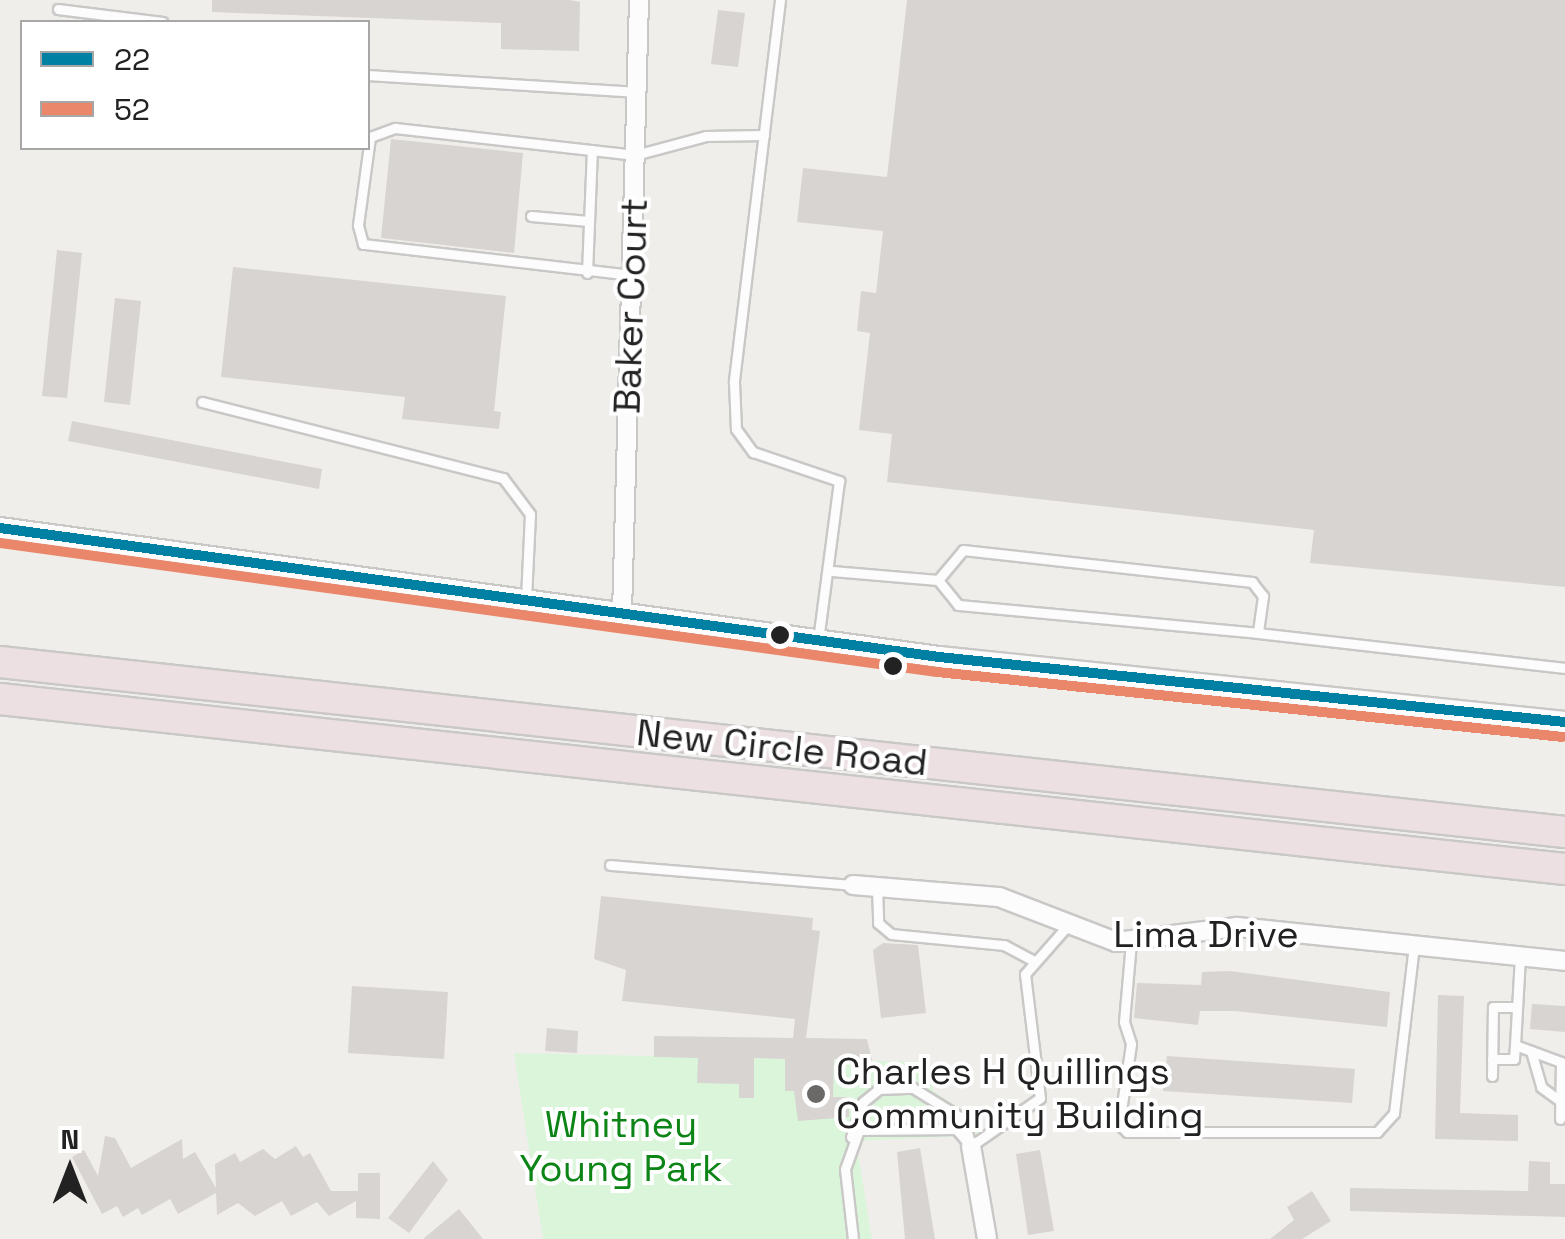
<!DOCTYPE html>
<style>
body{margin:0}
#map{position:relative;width:1565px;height:1239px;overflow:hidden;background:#f0eeeb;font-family:"Space Grotesk",sans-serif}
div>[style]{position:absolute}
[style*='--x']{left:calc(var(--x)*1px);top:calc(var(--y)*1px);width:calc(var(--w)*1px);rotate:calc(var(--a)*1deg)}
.park>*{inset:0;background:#daf5da}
.building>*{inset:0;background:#d7d4d2}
.roads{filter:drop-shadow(2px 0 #c9c8c7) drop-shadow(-2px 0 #c9c8c7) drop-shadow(0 2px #c9c8c7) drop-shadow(0 -2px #c9c8c7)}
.service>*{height:9px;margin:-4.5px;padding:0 4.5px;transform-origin:4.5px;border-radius:4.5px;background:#fdfcfc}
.minor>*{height:18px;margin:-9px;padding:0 9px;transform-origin:9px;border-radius:9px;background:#fdfcfc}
.tertiary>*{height:20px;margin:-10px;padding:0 10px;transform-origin:10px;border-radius:10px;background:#fdfcfc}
.motorway>*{height:30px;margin:-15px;padding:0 15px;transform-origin:15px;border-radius:15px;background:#ece0e2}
.bus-1>*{height:10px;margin:-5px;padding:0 5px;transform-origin:5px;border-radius:5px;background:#0081a4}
.bus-2>*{height:10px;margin:-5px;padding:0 5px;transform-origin:5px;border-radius:5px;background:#ea8669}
.dots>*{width:28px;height:28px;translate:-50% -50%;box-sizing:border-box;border:5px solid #fff;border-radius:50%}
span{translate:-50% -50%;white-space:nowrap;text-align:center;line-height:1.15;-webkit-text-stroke:8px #fff;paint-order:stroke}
.street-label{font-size:38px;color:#222}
.poi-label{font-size:38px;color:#222}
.left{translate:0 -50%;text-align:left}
.park-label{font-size:38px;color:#0c8416}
.legend{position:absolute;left:20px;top:20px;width:350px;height:130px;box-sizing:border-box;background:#fff;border:2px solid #a7a7a7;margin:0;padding:12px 18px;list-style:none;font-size:30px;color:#222}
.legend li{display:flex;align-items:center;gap:20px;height:50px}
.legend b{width:50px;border:2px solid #a7a7a7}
.north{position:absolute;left:20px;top:1119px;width:100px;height:100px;-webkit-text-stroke:8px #fff;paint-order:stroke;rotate:0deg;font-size:28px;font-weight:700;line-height:40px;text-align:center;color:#222}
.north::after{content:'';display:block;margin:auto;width:35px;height:45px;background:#222;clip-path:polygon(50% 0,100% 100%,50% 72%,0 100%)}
</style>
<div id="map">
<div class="park">
<div style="clip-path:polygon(514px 1053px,930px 1062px,933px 1091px,981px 1122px,983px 1135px,856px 1141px,872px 1239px,543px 1239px)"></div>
</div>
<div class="building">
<div style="clip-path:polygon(212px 0,570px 0,580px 2px,579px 51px,501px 49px,501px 23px,212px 12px)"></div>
<div style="clip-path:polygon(907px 0,1565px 0,1565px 587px,1310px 563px,1314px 530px,887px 482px,892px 434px,859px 430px,870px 333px,857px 331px,861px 291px,876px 293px,883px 231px,797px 222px,803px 168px,887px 177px)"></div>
<div style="clip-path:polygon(718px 10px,745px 13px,738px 67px,711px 64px)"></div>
<div style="clip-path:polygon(391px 139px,523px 153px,514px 253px,381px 238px)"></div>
<div style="clip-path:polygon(57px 250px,82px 253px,67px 398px,42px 396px)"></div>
<div style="clip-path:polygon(233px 267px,506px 296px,494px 411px,501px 412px,499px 429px,402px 419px,405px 397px,221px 377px)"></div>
<div style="clip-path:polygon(115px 298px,141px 301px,130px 405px,104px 402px)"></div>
<div style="clip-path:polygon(72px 421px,322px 469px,319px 489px,68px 441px)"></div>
<div style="clip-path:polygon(601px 896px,813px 918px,812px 930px,820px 931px,806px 1038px,867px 1039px,872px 1060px,834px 1059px,833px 1097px,849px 1097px,849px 1117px,798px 1121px,794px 1091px,785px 1091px,785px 1059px,754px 1058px,754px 1098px,739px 1098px,739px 1084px,697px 1083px,698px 1058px,654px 1057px,654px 1036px,793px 1038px,795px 1019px,622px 1001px,626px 970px,594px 959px)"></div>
<div style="clip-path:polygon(883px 943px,918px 945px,926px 1013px,881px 1018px,873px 950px)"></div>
<div style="clip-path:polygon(1230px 971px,1390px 992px,1387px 1027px,1235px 1011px,1200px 1011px,1198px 1025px,1134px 1018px,1137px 983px,1201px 985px,1202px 972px)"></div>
<div style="clip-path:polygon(352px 986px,448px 992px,444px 1059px,348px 1053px)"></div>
<div style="clip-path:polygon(1438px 995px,1464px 996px,1460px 1113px,1518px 1115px,1518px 1141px,1435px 1139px)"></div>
<div style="clip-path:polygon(1532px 1004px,1565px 1006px,1565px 1032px,1530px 1029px)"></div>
<div style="clip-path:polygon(547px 1028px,578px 1031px,577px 1053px,545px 1051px)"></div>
<div style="clip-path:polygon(1167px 1056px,1355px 1069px,1352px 1103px,1163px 1091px)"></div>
<div style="clip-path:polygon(105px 1136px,115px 1138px,131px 1168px,182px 1139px,183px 1159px,195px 1152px,216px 1188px,215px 1164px,235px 1153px,240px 1162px,263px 1149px,275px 1159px,296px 1146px,303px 1157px,310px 1153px,331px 1191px,358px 1191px,358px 1173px,380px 1173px,380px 1219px,356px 1218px,356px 1201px,329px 1216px,317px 1202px,291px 1216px,282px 1201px,255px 1216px,238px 1203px,217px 1215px,216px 1193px,178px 1214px,170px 1199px,142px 1215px,138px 1208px,123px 1217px,117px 1206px,102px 1214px,72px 1157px,84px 1150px,98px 1176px)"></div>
<div style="clip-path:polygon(920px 1148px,935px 1239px,905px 1239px,897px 1152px)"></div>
<div style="clip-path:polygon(1040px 1150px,1054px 1231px,1028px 1235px,1016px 1154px)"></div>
<div style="clip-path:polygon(433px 1161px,448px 1180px,409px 1233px,388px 1218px)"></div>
<div style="clip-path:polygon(1529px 1161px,1550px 1162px,1550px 1184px,1565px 1184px,1565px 1217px,1350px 1211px,1350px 1188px,1528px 1191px)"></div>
<div style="clip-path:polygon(1312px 1191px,1331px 1221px,1302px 1239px,1270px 1239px,1294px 1220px,1287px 1207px)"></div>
<div style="clip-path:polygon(459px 1209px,483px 1239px,423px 1239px)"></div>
</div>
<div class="roads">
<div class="service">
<div style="--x:780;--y:0;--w:385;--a:96.9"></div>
<div style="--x:734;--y:382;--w:47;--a:87.6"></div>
<div style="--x:736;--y:429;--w:29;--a:54"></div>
<div style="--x:753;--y:452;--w:91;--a:18.6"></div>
<div style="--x:839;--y:481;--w:160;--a:97.5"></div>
<div style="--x:58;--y:9;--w:105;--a:7.1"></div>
<div style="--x:368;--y:75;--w:270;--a:3.6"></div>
<div style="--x:531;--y:216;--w:58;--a:4.9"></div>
<div style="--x:587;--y:273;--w:123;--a:-87.7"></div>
<div style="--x:632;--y:275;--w:271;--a:-173.4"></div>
<div style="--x:363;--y:244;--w:20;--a:-105"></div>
<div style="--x:358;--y:225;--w:89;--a:-82.2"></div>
<div style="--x:370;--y:137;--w:27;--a:-20"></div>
<div style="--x:395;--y:128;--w:242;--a:6.4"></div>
<div style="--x:635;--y:155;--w:73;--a:-15"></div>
<div style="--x:706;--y:136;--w:58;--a:-1"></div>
<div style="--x:202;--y:402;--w:310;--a:14.2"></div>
<div style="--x:503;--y:478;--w:45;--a:53.1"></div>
<div style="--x:530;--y:514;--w:85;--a:92.7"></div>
<div style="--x:832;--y:571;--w:106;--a:4.9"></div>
<div style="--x:938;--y:580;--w:39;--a:-50"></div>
<div style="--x:963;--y:550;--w:291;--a:6.3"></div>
<div style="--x:1252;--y:582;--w:18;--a:52"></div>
<div style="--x:1263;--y:596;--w:37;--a:98"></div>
<div style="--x:1258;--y:633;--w:309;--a:6.5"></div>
<div style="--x:938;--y:580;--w:32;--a:51"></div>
<div style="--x:958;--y:605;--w:301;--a:5.3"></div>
<div style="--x:610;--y:865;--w:244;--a:4.7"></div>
<div style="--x:877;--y:887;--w:36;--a:88"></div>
<div style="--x:878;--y:923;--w:17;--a:40"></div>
<div style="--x:891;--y:934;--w:114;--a:5.6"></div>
<div style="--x:1004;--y:945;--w:34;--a:28"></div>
<div style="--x:1131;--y:942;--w:80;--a:95"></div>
<div style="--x:1124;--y:1022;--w:23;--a:72"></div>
<div style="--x:1131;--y:1044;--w:81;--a:98.5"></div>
<div style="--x:1119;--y:1124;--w:11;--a:45"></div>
<div style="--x:1127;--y:1132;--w:250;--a:0"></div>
<div style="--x:1377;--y:1132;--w:25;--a:-48"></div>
<div style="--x:1394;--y:1113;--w:168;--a:-83.2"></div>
<div style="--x:1520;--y:956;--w:89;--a:93.2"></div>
<div style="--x:1515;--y:1045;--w:49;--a:20.3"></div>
<div style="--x:1561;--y:1062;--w:57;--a:91"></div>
<div style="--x:1531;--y:1051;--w:37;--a:74"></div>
<div style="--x:1541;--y:1087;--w:24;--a:36"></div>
<div style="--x:1492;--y:1059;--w:22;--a:0"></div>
<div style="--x:1514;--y:1059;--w:14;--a:-86"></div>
<div style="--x:1492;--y:1076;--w:69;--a:-89.2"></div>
<div style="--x:1493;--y:1007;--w:24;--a:0"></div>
<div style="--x:851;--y:1137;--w:37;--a:-71"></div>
<div style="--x:863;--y:1102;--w:21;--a:-39"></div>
<div style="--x:879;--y:1089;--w:34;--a:-2"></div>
<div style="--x:913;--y:1088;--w:55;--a:31.7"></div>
<div style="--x:960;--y:1117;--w:20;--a:66"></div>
<div style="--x:853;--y:1239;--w:70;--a:-96.5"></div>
<div style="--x:845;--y:1169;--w:41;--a:-70.3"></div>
<div style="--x:859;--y:1130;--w:97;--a:-0.6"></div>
<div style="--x:956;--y:1129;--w:23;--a:49"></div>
<div style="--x:971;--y:1146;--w:84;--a:-34.8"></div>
<div style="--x:1040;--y:1098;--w:125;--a:-96.9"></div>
<div style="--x:1025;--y:974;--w:67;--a:-48.7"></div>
</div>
<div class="minor">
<div style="--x:622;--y:613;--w:613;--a:-88.41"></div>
<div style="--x:853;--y:885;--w:146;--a:4.7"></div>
<div style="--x:999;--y:897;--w:125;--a:21"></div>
<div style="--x:1116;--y:942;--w:122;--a:-7.1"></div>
<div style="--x:1237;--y:927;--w:330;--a:5.9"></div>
<div style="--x:971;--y:1146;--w:94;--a:80.2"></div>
</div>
<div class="tertiary">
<div style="--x:0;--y:528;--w:948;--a:7.82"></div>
<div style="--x:939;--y:657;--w:629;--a:5.93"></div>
</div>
<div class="motorway">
<div style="--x:0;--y:662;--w:1574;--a:6.2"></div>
<div style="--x:0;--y:699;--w:1574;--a:6.2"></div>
</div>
</div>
<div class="bus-1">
<div style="--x:0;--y:528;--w:948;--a:7.82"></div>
<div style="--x:939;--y:657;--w:629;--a:5.93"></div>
</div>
<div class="bus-2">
<div style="--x:0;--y:543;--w:946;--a:7.84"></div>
<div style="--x:937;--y:672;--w:629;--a:5.93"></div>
</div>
<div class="dots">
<div style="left:780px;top:635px;background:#222"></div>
<div style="left:893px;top:666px;background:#222"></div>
<div style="left:816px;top:1094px;background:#6a6968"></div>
</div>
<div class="street-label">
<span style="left:631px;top:306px;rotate:-88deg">Baker Court</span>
<span style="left:782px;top:748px;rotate:6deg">New Circle Road</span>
<span style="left:1206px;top:935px">Lima Drive</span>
</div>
<div class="poi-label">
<span class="left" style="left:836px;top:1094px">Charles H Quillings<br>Community Building</span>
</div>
<div class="park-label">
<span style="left:621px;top:1147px">Whitney<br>Young Park</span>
</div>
<ul class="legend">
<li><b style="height:12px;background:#0081a4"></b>22</li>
<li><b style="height:12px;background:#ea8669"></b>52</li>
</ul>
<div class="north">N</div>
</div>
